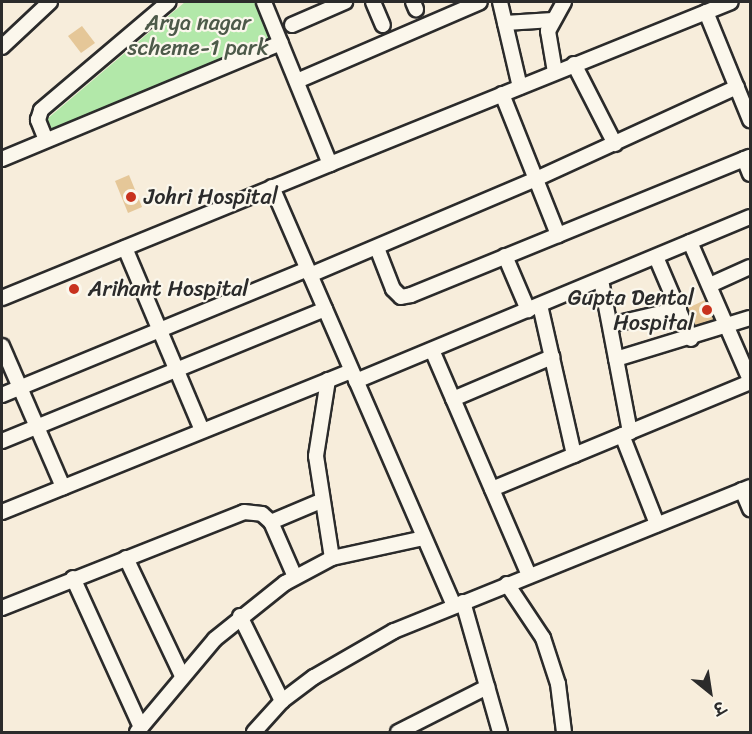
<!DOCTYPE html>
<meta charset="utf-8">
<style>
body{margin:0}
#map{position:relative;width:752px;height:734px;overflow:hidden;background:#f7eddb;font-family:Sriracha,"Playpen Sans Deva",sans-serif}
div>[style]{position:absolute}
[style*='--x']{left:calc(var(--x)*1px);top:calc(var(--y)*1px);width:calc(var(--w)*1px);rotate:calc(var(--a)*1deg)}
.green>*{inset:0;background:#b2e8a9}
.building>*{inset:0;background:#e5c798}
.roads{filter:drop-shadow(2px 0 #2b2b2b) drop-shadow(-2px 0 #2b2b2b) drop-shadow(0 2px #2b2b2b) drop-shadow(0 -2px #2b2b2b)}
.minor>*{height:14px;margin:-7px;padding:0 7px;transform-origin:7px;border-radius:7px;background:#fbf7ec}
.dots>*{width:16px;height:16px;translate:-50% -50%;box-sizing:border-box;border:3px solid #fbf7ec;border-radius:50%}
span{translate:-50% -50%;white-space:nowrap;text-align:center;line-height:1.15;-webkit-text-stroke:4.5px #fbf7ec;paint-order:stroke}
.park-label{font-size:22px;color:#4d5a4a}
.poi-label{font-size:22px;color:#2b2b2b}
.left{translate:0 -50%;text-align:left}
.right{translate:-100% -50%;text-align:right}
.frame{position:absolute;inset:0;border:3px solid #2b2b2b;pointer-events:none}
.north{position:absolute;left:680px;top:662px;width:60px;height:60px;-webkit-text-stroke:4px #fbf7ec;paint-order:stroke;rotate:150deg;font-size:16px;font-weight:700;line-height:24px;text-align:center;color:#2b2b2b}
.north::after{content:'';display:block;margin:auto;width:21px;height:27px;background:#2b2b2b;clip-path:polygon(50% 0,100% 100%,50% 72%,0 100%)}
</style>
<div id="map">
<div class="green">
<div style="clip-path:polygon(185px 2px,262px 2px,271px 41px,53px 131px,47px 119px)"></div>
</div>
<div class="building">
<div style="clip-path:polygon(82px 26px,95px 43px,81px 53px,68px 36px)"></div>
<div style="clip-path:polygon(129px 175px,142px 207px,128px 213px,115px 181px)"></div>
<div style="clip-path:polygon(705px 300px,714px 320px,695px 325px,688px 308px)"></div>
</div>
<div class="roads">
<div class="minor">
<div style="--x:373;--y:2;--w:25;--a:67"></div>
<div style="--x:413;--y:2;--w:8;--a:67"></div>
<div style="--x:500;--y:2;--w:87;--a:76.8"></div>
<div style="--x:706;--y:12;--w:117;--a:67.8"></div>
<div style="--x:505;--y:23;--w:48;--a:-3.6"></div>
<div style="--x:292;--y:25;--w:58;--a:-23.5"></div>
<div style="--x:2;--y:47;--w:66;--a:-43.2"></div>
<div style="--x:574;--y:64;--w:90;--a:62.9"></div>
<div style="--x:555;--y:72;--w:42;--a:-99.7"></div>
<div style="--x:548;--y:31;--w:33;--a:-61"></div>
<div style="--x:297;--y:81;--w:199;--a:-23.3"></div>
<div style="--x:502;--y:94;--w:152;--a:68.3"></div>
<div style="--x:46;--y:140;--w:22;--a:-112"></div>
<div style="--x:38;--y:120;--w:10;--a:-73"></div>
<div style="--x:41;--y:110;--w:167;--a:-40.2"></div>
<div style="--x:2;--y:159;--w:302;--a:-22.6"></div>
<div style="--x:744;--y:159;--w:16;--a:68"></div>
<div style="--x:330;--y:164;--w:432;--a:-22"></div>
<div style="--x:272;--y:187;--w:457;--a:66.5"></div>
<div style="--x:690;--y:242;--w:150;--a:66.5"></div>
<div style="--x:125;--y:248;--w:198;--a:67.1"></div>
<div style="--x:377;--y:248;--w:44;--a:68.7"></div>
<div style="--x:393;--y:289;--w:11;--a:45"></div>
<div style="--x:401;--y:297;--w:10;--a:-11"></div>
<div style="--x:411;--y:295;--w:366;--a:-22.2"></div>
<div style="--x:505;--y:256;--w:59;--a:66.9"></div>
<div style="--x:656;--y:257;--w:89;--a:66.9"></div>
<div style="--x:310;--y:275;--w:246;--a:-23"></div>
<div style="--x:536;--y:179;--w:221;--a:-24.6"></div>
<div style="--x:601;--y:280;--w:155;--a:79.2"></div>
<div style="--x:710;--y:285;--w:44;--a:-24.2"></div>
<div style="--x:2;--y:298;--w:354;--a:-22.2"></div>
<div style="--x:330;--y:164;--w:175;--a:-112.2"></div>
<div style="--x:540;--y:305;--w:154;--a:77.2"></div>
<div style="--x:610;--y:325;--w:71;--a:-13.1"></div>
<div style="--x:2;--y:346;--w:154;--a:66.6"></div>
<div style="--x:432;--y:350;--w:245;--a:66.7"></div>
<div style="--x:616;--y:359;--w:140;--a:-17"></div>
<div style="--x:328;--y:380;--w:77;--a:99"></div>
<div style="--x:316;--y:456;--w:103;--a:81.1"></div>
<div style="--x:356;--y:381;--w:427;--a:-22.6"></div>
<div style="--x:2;--y:395;--w:330;--a:-22.4"></div>
<div style="--x:453;--y:399;--w:108;--a:-23"></div>
<div style="--x:622;--y:435;--w:96;--a:68.5"></div>
<div style="--x:2;--y:441;--w:349;--a:-22.2"></div>
<div style="--x:492;--y:489;--w:279;--a:-22.5"></div>
<div style="--x:742;--y:490;--w:21;--a:67"></div>
<div style="--x:2;--y:512;--w:376;--a:-22"></div>
<div style="--x:271;--y:522;--w:54;--a:-22.8"></div>
<div style="--x:126;--y:558;--w:131;--a:64.6"></div>
<div style="--x:73;--y:578;--w:164;--a:65.5"></div>
<div style="--x:507;--y:584;--w:65;--a:56.3"></div>
<div style="--x:543;--y:638;--w:48;--a:71.9"></div>
<div style="--x:558;--y:684;--w:48;--a:82.9"></div>
<div style="--x:463;--y:602;--w:135;--a:74.1"></div>
<div style="--x:2;--y:608;--w:260;--a:-21.6"></div>
<div style="--x:244;--y:512;--w:18;--a:6"></div>
<div style="--x:262;--y:514;--w:12;--a:42"></div>
<div style="--x:271;--y:522;--w:60;--a:66.4"></div>
<div style="--x:240;--y:616;--w:95;--a:63.7"></div>
<div style="--x:137;--y:732;--w:121;--a:-50"></div>
<div style="--x:215;--y:639;--w:90;--a:-38.7"></div>
<div style="--x:285;--y:583;--w:53;--a:-28"></div>
<div style="--x:332;--y:558;--w:94;--a:-12.3"></div>
<div style="--x:254;--y:732;--w:42;--a:-47.9"></div>
<div style="--x:282;--y:701;--w:40;--a:-37"></div>
<div style="--x:314;--y:677;--w:92;--a:-29.9"></div>
<div style="--x:394;--y:631;--w:384;--a:-22"></div>
<div style="--x:398;--y:732;--w:100;--a:-26.8"></div>
</div>
</div>
<div class="dots">
<div style="left:131px;top:197px;background:#c8321e"></div>
<div style="left:74px;top:289px;background:#c8321e"></div>
<div style="left:707px;top:310px;background:#c8321e"></div>
</div>
<div class="park-label">
<span style="left:198px;top:35px">Arya nagar<br>scheme-1 park</span>
</div>
<div class="poi-label">
<span class="left" style="left:144px;top:197px">Johri Hospital</span>
<span class="left" style="left:88px;top:289px">Arihant Hospital</span>
<span class="right" style="left:694px;top:310px">Gupta Dental<br>Hospital</span>
</div>
<div class="frame"></div>
<div class="north">उ</div>
</div>
